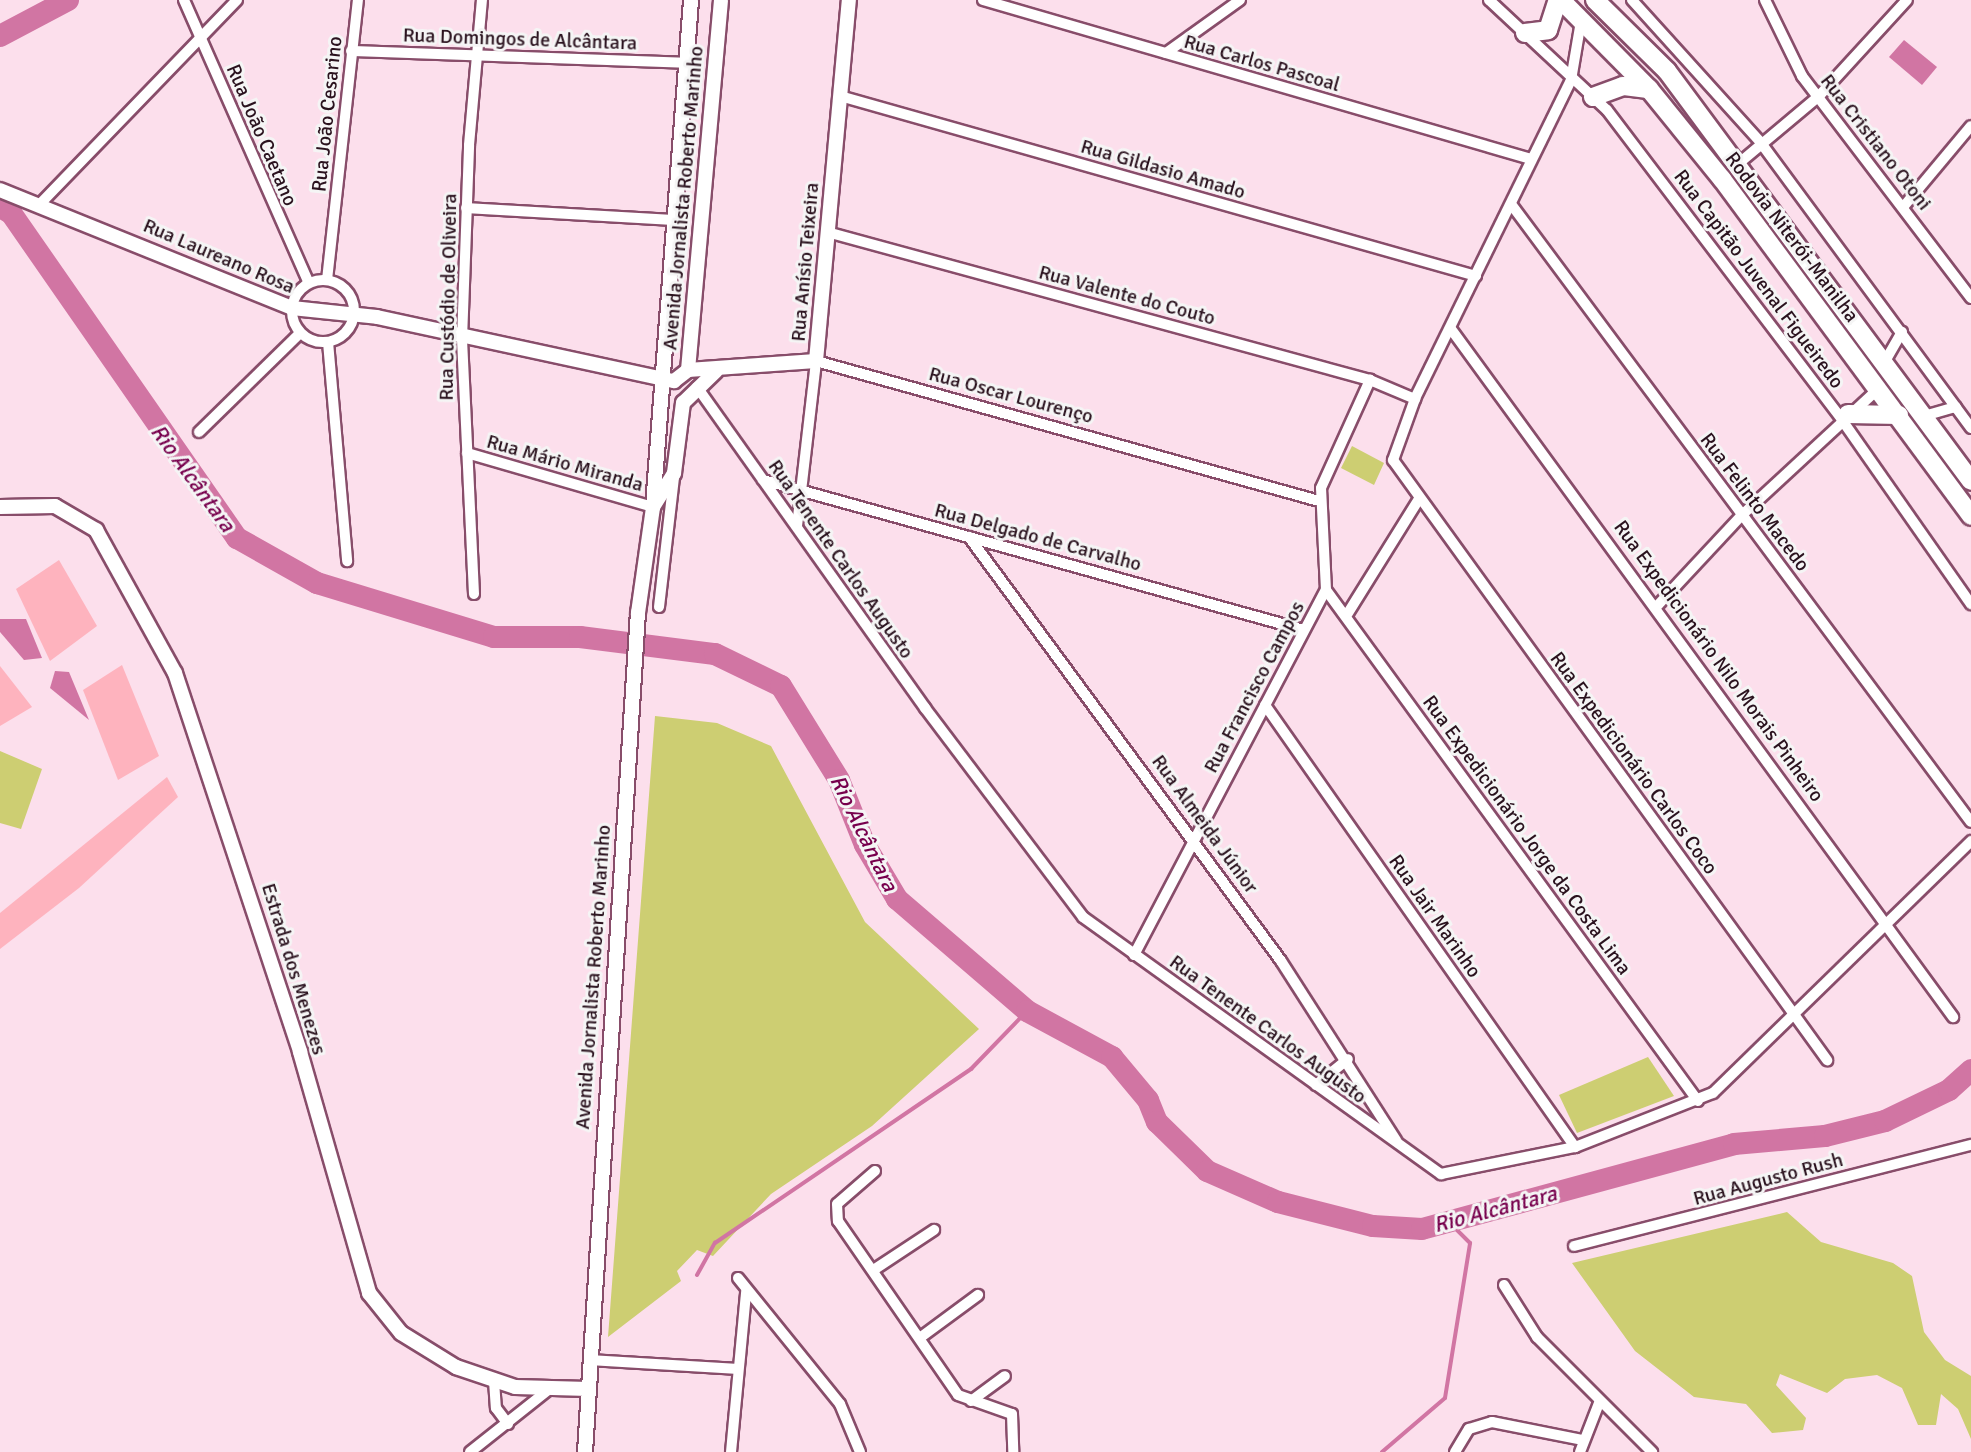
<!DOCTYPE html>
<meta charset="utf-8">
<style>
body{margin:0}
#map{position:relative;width:1971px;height:1452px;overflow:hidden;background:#fcdfec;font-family:Signika,sans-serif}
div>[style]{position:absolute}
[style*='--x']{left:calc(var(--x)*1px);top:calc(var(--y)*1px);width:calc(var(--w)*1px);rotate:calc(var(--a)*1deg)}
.green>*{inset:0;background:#cdce72}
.water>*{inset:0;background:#d175a3}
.stream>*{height:4px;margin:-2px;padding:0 2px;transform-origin:2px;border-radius:2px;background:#d175a3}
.river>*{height:22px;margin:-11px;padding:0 11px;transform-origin:11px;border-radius:11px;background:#d175a3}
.building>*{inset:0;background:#feb3be}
.roads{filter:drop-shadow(2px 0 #884d6a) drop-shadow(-2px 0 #884d6a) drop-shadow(0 2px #884d6a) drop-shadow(0 -2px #884d6a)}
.street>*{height:10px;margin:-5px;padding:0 5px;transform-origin:5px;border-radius:5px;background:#fff}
.street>.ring{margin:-5px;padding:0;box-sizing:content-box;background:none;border:10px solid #fff;border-radius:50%}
.secondary>*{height:14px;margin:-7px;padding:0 7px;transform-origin:7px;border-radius:7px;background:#fff}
.highway>*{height:18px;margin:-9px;padding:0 9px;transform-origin:9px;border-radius:9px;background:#fff}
span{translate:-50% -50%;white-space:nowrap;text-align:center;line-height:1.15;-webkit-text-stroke:6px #f5f5f5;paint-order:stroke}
.street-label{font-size:20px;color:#2a121e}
.water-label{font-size:22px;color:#77004d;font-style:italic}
</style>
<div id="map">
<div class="green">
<div style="clip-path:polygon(1352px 446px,1384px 463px,1374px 485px,1341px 468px)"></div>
<div style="clip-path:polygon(655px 716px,717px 723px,771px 746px,865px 922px,979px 1029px,872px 1126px,771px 1194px,713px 1256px,697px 1250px,677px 1271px,681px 1281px,608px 1337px)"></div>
<div style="clip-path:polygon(0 751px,42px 769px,21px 829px,0 823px)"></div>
<div style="clip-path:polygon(1648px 1057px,1674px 1096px,1577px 1133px,1559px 1095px)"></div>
<div style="clip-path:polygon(1787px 1212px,1821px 1242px,1893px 1263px,1912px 1276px,1924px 1332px,1945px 1360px,1971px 1376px,1971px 1439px,1958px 1409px,1941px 1394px,1936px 1425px,1918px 1425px,1902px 1388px,1877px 1375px,1845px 1379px,1827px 1393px,1780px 1374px,1776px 1385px,1806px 1418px,1803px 1430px,1772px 1433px,1746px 1404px,1694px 1397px,1635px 1351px,1572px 1263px)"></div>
</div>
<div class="water">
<div style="clip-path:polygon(1904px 40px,1937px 67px,1922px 85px,1889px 57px)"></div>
<div style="clip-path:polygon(0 619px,26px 619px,42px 658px,24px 660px,0 632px)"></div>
<div style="clip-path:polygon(55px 671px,69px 672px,89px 720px,50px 688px)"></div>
</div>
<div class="stream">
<div style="--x:697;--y:1275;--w:37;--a:-61"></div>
<div style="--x:715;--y:1243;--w:310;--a:-34.2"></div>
<div style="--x:971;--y:1069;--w:81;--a:-46"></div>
<div style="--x:1382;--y:1452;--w:83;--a:-40.6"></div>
<div style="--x:1445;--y:1398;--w:157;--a:-80.8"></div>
<div style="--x:1470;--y:1243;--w:31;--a:-135"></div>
</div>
<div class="river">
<div style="--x:0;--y:36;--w:77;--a:-27.9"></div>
<div style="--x:0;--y:207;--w:13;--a:29"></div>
<div style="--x:11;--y:213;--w:396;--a:55.2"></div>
<div style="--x:237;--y:538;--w:92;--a:29.4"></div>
<div style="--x:317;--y:583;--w:185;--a:17"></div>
<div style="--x:494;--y:637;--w:86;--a:0"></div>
<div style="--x:580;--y:637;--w:136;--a:7.2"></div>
<div style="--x:715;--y:654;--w:73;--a:25.9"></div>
<div style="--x:781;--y:686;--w:110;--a:58.3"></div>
<div style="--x:839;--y:780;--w:70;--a:68.2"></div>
<div style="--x:865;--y:845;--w:63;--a:59.3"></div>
<div style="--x:897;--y:899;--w:172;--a:40.7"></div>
<div style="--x:1027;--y:1011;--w:97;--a:28.4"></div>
<div style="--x:1112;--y:1057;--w:56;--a:50.1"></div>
<div style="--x:1148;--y:1100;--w:24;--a:68"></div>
<div style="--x:1157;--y:1122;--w:70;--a:44.4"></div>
<div style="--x:1207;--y:1171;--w:77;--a:23.6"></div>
<div style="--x:1278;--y:1202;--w:98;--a:14.2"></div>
<div style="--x:1373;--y:1226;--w:49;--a:3.5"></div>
<div style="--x:1422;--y:1229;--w:323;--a:-15.2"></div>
<div style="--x:1734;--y:1144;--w:91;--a:-5"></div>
<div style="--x:1825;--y:1136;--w:62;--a:-14"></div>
<div style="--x:1885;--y:1121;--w:71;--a:-25.8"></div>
<div style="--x:1949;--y:1090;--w:30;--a:-42"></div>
</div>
<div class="building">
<div style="clip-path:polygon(59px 560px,97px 626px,50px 661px,16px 589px)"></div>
<div style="clip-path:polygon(122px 665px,159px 756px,118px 780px,83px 690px)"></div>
<div style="clip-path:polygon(0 666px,32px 707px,0 726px)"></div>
<div style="clip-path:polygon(167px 777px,178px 797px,79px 888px,0 949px,0 913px)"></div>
</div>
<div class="roads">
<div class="street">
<div style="--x:184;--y:0;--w:309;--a:66.2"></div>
<div style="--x:983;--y:0;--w:571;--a:16.18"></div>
<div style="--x:1489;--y:0;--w:161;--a:43"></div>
<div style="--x:1607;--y:110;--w:389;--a:52.8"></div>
<div style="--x:1842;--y:420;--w:225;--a:55"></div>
<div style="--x:1632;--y:0;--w:193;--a:47.9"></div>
<div style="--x:1761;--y:143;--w:354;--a:53.6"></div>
<div style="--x:1765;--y:0;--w:85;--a:64"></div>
<div style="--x:1802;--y:76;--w:279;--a:52.7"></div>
<div style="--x:1581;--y:21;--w:60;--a:99.6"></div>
<div style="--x:1571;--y:80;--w:355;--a:116.1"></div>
<div style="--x:1415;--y:399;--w:65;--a:109.8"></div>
<div style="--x:1393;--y:460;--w:741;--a:54.12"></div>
<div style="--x:351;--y:51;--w:336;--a:2"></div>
<div style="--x:1166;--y:53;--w:91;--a:-35.6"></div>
<div style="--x:840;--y:96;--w:661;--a:15.8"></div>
<div style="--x:1738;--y:164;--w:106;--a:-40"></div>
<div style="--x:1819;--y:96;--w:130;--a:-47.5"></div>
<div style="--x:1511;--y:204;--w:770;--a:53.34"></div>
<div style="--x:39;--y:205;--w:285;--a:-46"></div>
<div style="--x:1904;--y:206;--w:104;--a:-50.1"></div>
<div style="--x:466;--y:208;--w:207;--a:3.3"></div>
<div style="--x:827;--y:232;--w:563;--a:15.25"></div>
<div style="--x:1370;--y:380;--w:49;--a:22.9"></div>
<div style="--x:327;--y:280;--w:282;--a:-83.7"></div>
<div class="ring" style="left:292px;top:280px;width:52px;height:52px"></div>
<div style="--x:1451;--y:329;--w:852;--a:53.88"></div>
<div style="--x:328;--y:342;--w:220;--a:85"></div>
<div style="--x:1884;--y:363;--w:36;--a:-60"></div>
<div style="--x:697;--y:387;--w:394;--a:54.6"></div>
<div style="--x:925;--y:708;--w:262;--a:52.9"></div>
<div style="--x:1083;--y:917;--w:441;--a:35.7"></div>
<div style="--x:1441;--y:1174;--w:137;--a:-11.4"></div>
<div style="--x:1575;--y:1147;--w:148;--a:-21.4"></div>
<div style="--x:1713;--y:1093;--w:361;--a:-44.3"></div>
<div style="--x:1924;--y:416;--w:33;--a:-16"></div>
<div style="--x:199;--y:432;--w:141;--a:-44.4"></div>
<div style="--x:467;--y:453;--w:194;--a:16.2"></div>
<div style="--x:763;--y:480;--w:561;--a:15.5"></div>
<div style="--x:797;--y:526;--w:166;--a:-83.4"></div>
<div style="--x:816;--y:361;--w:522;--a:15.55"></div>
<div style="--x:969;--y:537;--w:526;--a:53.65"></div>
<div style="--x:1281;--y:961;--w:213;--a:57.3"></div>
<div style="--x:1326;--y:590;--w:632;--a:53.95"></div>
<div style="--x:474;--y:594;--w:255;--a:-92.7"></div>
<div style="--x:462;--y:339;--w:194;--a:-87.9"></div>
<div style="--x:469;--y:145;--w:146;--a:-84.9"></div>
<div style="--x:1658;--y:605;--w:123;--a:-47"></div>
<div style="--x:1742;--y:515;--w:187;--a:-42.8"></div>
<div style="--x:659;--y:607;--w:130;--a:-83.4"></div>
<div style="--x:1348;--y:613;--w:134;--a:-58.1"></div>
<div style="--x:1265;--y:705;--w:540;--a:54.96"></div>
<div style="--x:1134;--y:955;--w:412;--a:-62.3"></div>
<div style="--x:1326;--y:590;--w:102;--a:-92.8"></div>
<div style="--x:1321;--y:488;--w:119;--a:-65.6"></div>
<div style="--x:1316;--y:1085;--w:41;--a:-39.1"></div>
<div style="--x:875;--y:1171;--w:50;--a:139"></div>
<div style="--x:837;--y:1204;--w:17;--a:87"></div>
<div style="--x:838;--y:1221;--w:211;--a:55.4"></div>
<div style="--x:958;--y:1395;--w:57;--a:19.4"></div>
<div style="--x:1012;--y:1414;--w:38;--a:88"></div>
<div style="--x:1574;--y:1246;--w:410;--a:-14.3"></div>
<div style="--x:875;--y:1269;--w:71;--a:-33.5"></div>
<div style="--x:738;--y:1278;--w:162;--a:51"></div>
<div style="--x:840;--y:1404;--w:52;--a:67.4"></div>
<div style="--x:1504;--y:1285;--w:62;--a:57.6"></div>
<div style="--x:1537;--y:1337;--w:163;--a:45"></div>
<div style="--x:921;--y:1337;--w:71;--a:-36.4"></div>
<div style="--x:590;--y:1360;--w:148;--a:3.5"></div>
<div style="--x:494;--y:1381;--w:27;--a:86"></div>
<div style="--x:496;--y:1408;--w:20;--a:53"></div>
<div style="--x:971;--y:1401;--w:42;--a:-36.3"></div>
<div style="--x:470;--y:1452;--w:98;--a:-38.4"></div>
<div style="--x:731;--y:1452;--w:161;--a:-84.6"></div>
<div style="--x:1455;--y:1452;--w:27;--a:-59"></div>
<div style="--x:1469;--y:1429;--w:24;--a:-17"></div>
<div style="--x:1492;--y:1422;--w:93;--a:11.2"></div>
<div style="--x:1580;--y:1452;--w:53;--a:-68.8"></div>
</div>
<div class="secondary">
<div style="--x:0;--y:190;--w:315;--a:22"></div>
<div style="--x:292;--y:308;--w:85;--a:6"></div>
<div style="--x:377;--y:317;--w:304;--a:12.2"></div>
<div style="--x:674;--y:381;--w:18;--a:-38"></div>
<div style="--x:688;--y:370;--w:371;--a:-84.9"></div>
<div style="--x:688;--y:370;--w:128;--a:-4"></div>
<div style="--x:816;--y:361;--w:363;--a:-84.8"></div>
<div style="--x:0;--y:507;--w:55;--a:-1"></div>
<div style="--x:55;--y:506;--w:48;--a:30.3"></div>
<div style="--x:96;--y:530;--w:163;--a:61.1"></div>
<div style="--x:175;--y:673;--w:399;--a:71.7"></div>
<div style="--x:300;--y:1052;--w:251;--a:74"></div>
<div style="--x:369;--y:1293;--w:51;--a:51.3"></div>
<div style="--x:401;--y:1333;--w:65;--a:31.7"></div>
<div style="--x:456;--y:1367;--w:62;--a:18.7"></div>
<div style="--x:515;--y:1387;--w:74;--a:1.5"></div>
<div style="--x:653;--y:507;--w:40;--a:-58"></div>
<div style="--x:674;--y:473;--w:71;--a:-82.7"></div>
<div style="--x:683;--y:403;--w:46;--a:-44.1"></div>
<div style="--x:585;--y:1452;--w:841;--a:-86.39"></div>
<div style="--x:638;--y:613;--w:107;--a:-81.9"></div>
<div style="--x:653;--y:507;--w:508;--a:-85.71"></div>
</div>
<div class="highway">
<div style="--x:1561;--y:0;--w:125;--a:45.3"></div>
<div style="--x:1649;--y:89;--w:116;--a:51"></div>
<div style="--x:1722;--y:179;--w:419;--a:53.5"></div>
<div style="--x:1595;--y:0;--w:101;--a:44.6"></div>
<div style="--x:1667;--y:71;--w:510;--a:53.44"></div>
<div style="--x:1525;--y:33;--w:23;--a:-7"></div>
<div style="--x:1548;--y:30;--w:32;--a:-72"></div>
<div style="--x:1593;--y:97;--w:32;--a:-20"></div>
<div style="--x:1623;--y:86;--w:26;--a:7"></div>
<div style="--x:1848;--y:414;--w:51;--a:1.1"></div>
</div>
</div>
<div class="street-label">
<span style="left:520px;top:39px;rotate:2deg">Rua Domingos de Alcântara</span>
<span style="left:1262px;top:63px;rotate:16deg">Rua Carlos Pascoal</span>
<span style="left:327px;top:114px;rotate:-84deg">Rua João Cesarino</span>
<span style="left:262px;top:135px;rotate:67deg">Rua João Caetano</span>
<span style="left:1876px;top:142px;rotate:52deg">Rua Cristiano Otoni</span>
<span style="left:1163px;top:169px;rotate:16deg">Rua Gildasio Amado</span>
<span style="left:683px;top:198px;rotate:-85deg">Avenida Jornalista Roberto Marinho</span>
<span style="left:1792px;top:237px;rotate:53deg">Rodovia Niterói-Manilha</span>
<span style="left:219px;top:256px;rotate:23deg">Rua Laureano Rosa</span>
<span style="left:805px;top:262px;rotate:-85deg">Rua Anísio Teixeira</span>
<span style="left:1759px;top:279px;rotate:53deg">Rua Capitão Juvenal Figueiredo</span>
<span style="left:1127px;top:295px;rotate:15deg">Rua Valente do Couto</span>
<span style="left:448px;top:297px;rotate:-89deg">Rua Custódio de Oliveira</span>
<span style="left:1011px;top:395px;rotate:15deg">Rua Oscar Lourenço</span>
<span style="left:565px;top:463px;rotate:16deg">Rua Mário Miranda</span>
<span style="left:1755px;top:502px;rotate:53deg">Rua Felinto Macedo</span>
<span style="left:1038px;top:537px;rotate:15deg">Rua Delgado de Carvalho</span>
<span style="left:841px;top:559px;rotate:55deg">Rua Tenente Carlos Augusto</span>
<span style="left:1719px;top:661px;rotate:54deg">Rua Expedicionário Nilo Morais Pinheiro</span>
<span style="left:1254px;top:687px;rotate:-62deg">Rua Francisco Campos</span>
<span style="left:1634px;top:763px;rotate:54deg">Rua Expedicionário Carlos Coco</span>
<span style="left:1205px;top:824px;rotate:54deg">Rua Almeida Júnior</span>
<span style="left:1527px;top:835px;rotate:54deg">Rua Expedicionário Jorge da Costa Lima</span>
<span style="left:1435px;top:916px;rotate:55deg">Rua Jair Marinho</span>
<span style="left:294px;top:969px;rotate:73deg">Estrada dos Menezes</span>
<span style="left:593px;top:977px;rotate:-86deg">Avenida Jornalista Roberto Marinho</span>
<span style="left:1268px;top:1029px;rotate:36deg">Rua Tenente Carlos Augusto</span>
<span style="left:1768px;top:1179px;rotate:-15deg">Rua Augusto Rush</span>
</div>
<div class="water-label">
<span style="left:193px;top:478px;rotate:54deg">Rio Alcântara</span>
<span style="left:864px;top:833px;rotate:64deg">Rio Alcântara</span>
<span style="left:1495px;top:1209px;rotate:-15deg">Rio Alcântara</span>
</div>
</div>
